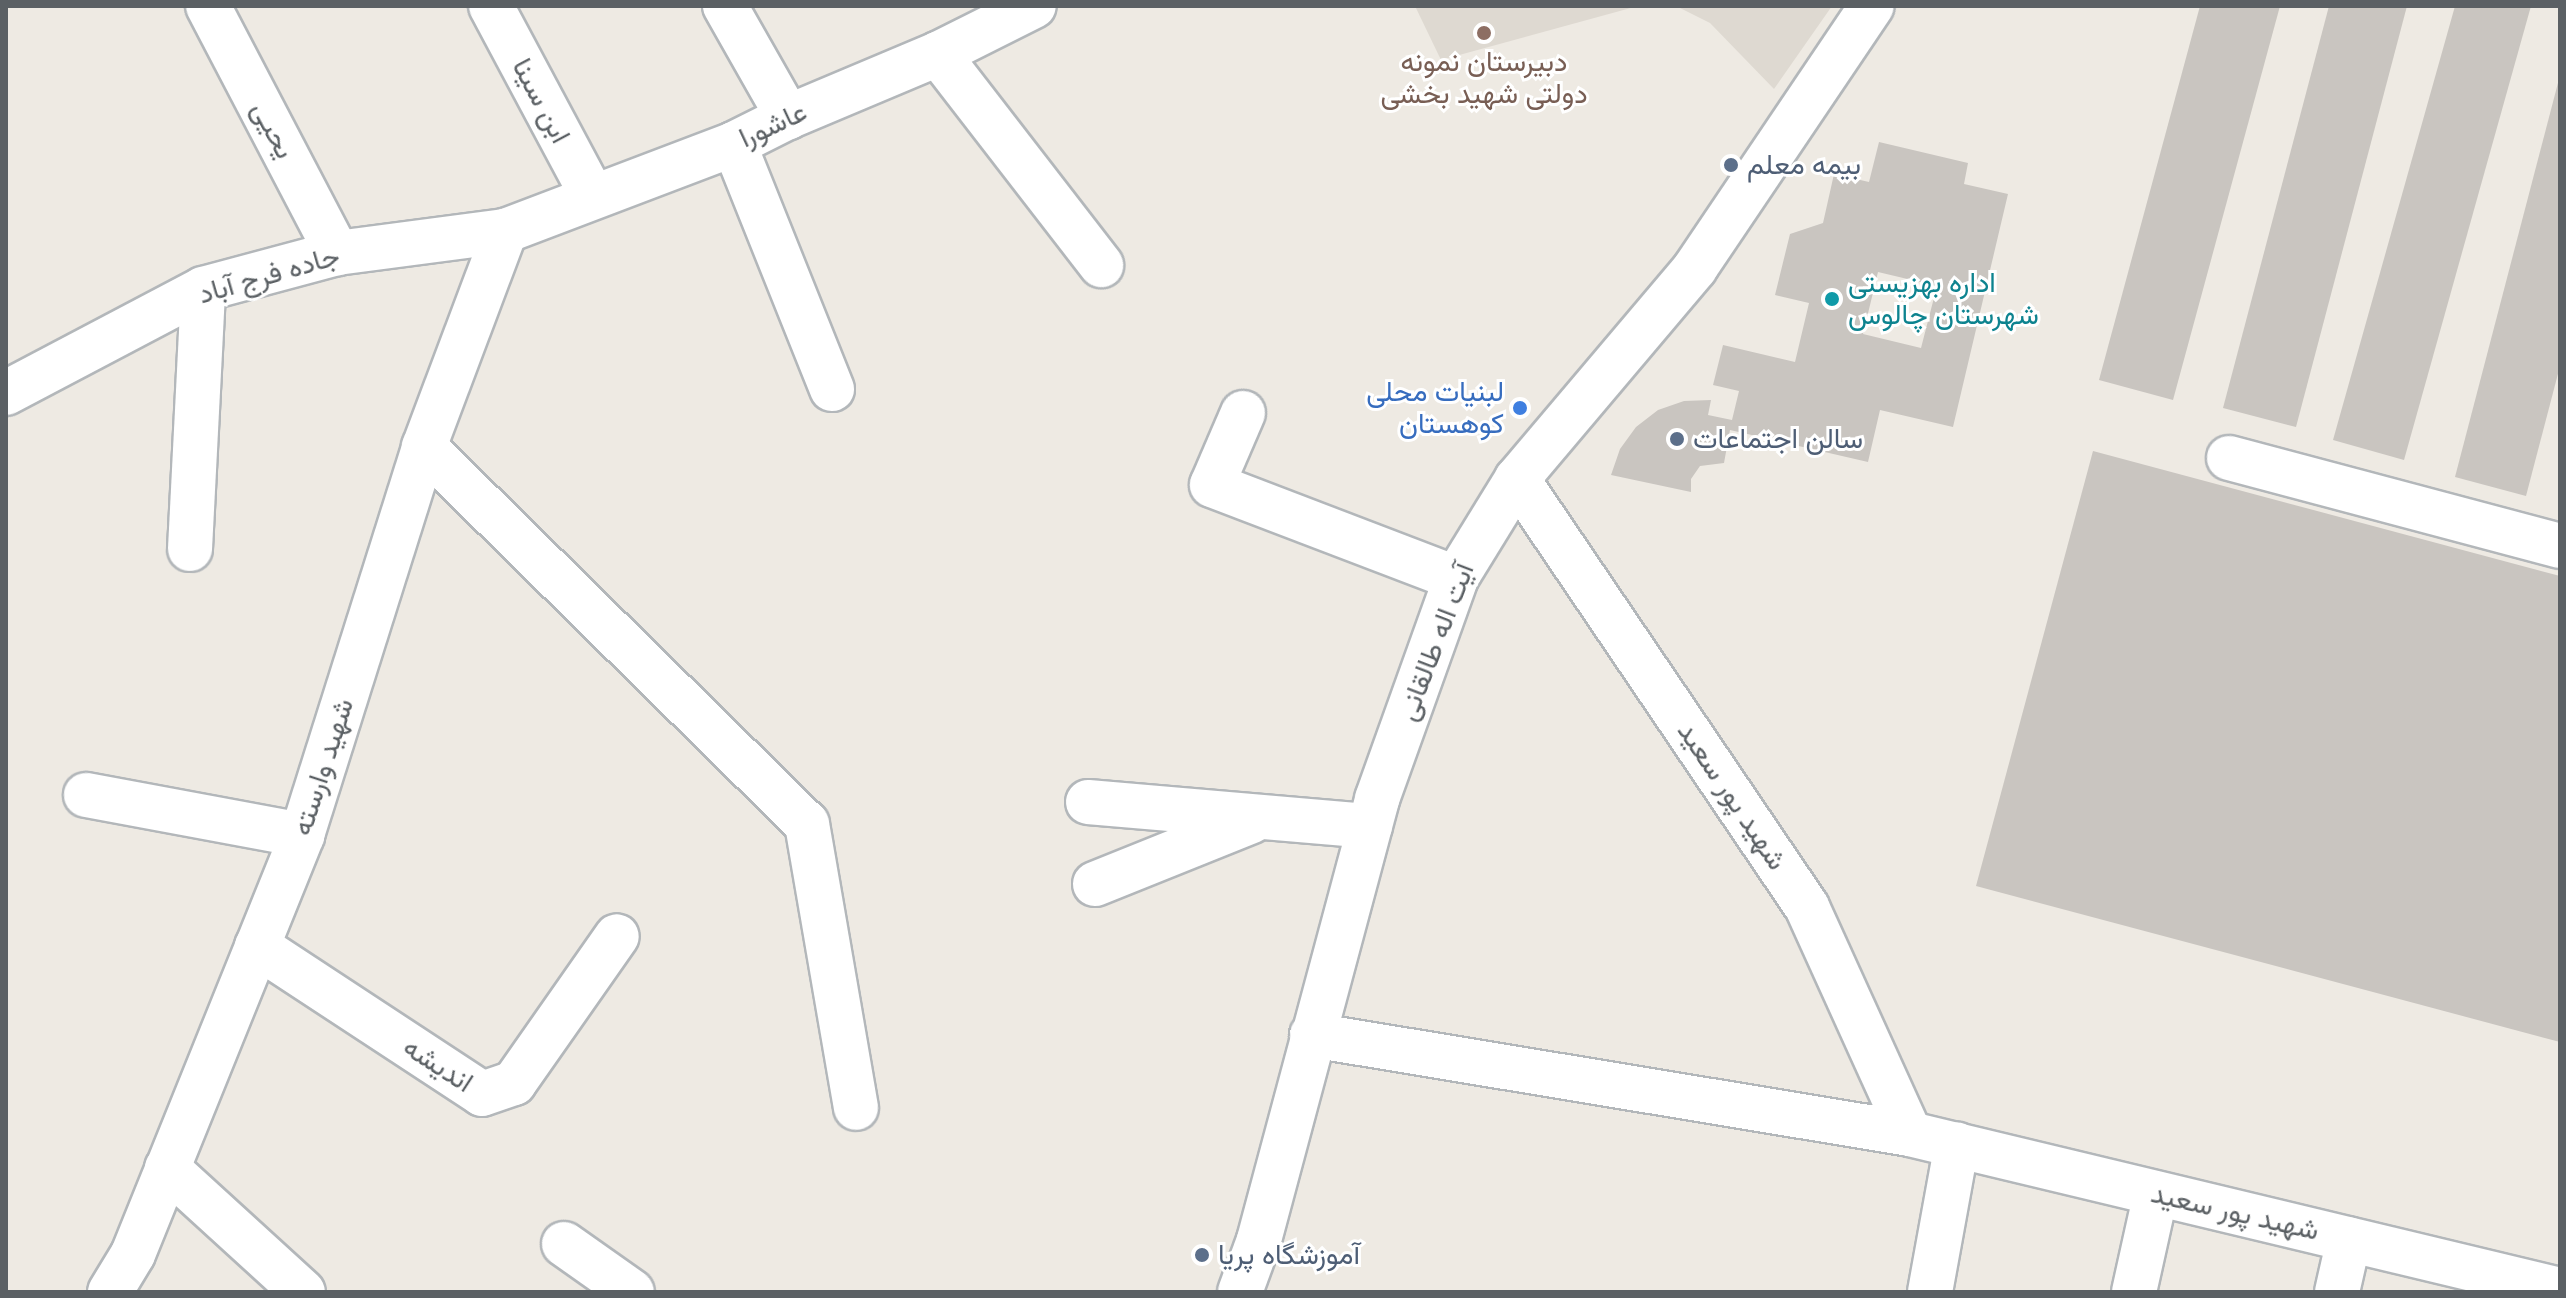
<!DOCTYPE html>
<meta charset="utf-8">
<style>
body{margin:0}
#map{position:relative;width:2566px;height:1298px;overflow:hidden;background:#eeeae3;font-family:"Fira Sans",Vazirmatn,sans-serif}
div>[style]{position:absolute}
[style*='--x']{left:calc(var(--x)*1px);top:calc(var(--y)*1px);width:calc(var(--w)*1px);rotate:calc(var(--a)*1deg)}
.education>*{inset:0;background:#ded9d1}
.building>*{inset:0;background:#c9c5c0}
.roads{filter:drop-shadow(2px 0 #b3b7ba) drop-shadow(-2px 0 #b3b7ba) drop-shadow(0 2px #b3b7ba) drop-shadow(0 -2px #b3b7ba)}
.minor>*{height:44px;margin:-22px;padding:0 22px;transform-origin:22px;border-radius:22px;background:#fff}
.dots>*{width:22px;height:22px;translate:-50% -50%;box-sizing:border-box;border:4px solid #fff;border-radius:50%}
span{translate:-50% -50%;white-space:nowrap;text-align:center;line-height:1.15;-webkit-text-stroke:6px #fff;paint-order:stroke}
.education-label{font-size:28px;color:#785e54}
.street-label{font-size:28px;color:#5b6064}
.service-label{font-size:28px;color:#4e5e75}
.left{translate:0 -50%;text-align:left}
.culture-label{font-size:28px;color:#0d838f}
.shop-label{font-size:28px;color:#366cbe}
.right{translate:-100% -50%;text-align:right}
.frame{position:absolute;inset:0;border:8px solid #5b6064;pointer-events:none}
</style>
<div id="map">
<div class="education">
<div style="clip-path:polygon(1415px 6px,1638px 6px,1441px 60px)"></div>
<div style="clip-path:polygon(1676px 6px,1832px 6px,1774px 89px,1710px 23px)"></div>
</div>
<div class="building">
<div style="clip-path:polygon(2200px 6px,2280px 6px,2173px 400px,2099px 380px)"></div>
<div style="clip-path:polygon(2329px 6px,2407px 6px,2296px 427px,2223px 408px)"></div>
<div style="clip-path:polygon(2455px 6px,2531px 6px,2404px 460px,2333px 440px)"></div>
<div style="clip-path:polygon(2559px 79px,2560px 366px,2526px 496px,2455px 477px)"></div>
<div style="clip-path:polygon(evenodd,1879px 142px,1968px 163px,1964px 184px,2008px 194px,1953px 427px,1880px 410px,1868px 462px,1730px 430px,1724px 463px,1700px 466px,1691px 479px,1691px 492px,1611px 475px,1620px 449px,1636px 427px,1658px 410px,1684px 401px,1711px 400px,1708px 415px,1732px 420px,1739px 391px,1713px 385px,1723px 345px,1795px 362px,1809px 303px,1775px 295px,1790px 234px,1823px 223px,1834px 174px,1869px 182px,1879px 142px,1878px 272px,1937px 286px,1921px 348px,1863px 334px,1878px 272px)"></div>
<div style="clip-path:polygon(2093px 451px,2560px 576px,2560px 1042px,1976px 886px)"></div>
</div>
<div class="roads">
<div class="minor">
<div style="--x:208;--y:6;--w:279;--a:62.4"></div>
<div style="--x:491;--y:6;--w:214;--a:61.9"></div>
<div style="--x:725;--y:6;--w:128;--a:60.4"></div>
<div style="--x:938;--y:54;--w:267;--a:52.3"></div>
<div style="--x:734;--y:144;--w:264;--a:68.2"></div>
<div style="--x:6;--y:393;--w:223;--a:-27.8"></div>
<div style="--x:203;--y:289;--w:139;--a:-15"></div>
<div style="--x:337;--y:253;--w:169;--a:-7.5"></div>
<div style="--x:505;--y:231;--w:245;--a:-20.8"></div>
<div style="--x:734;--y:144;--w:60;--a:-26.6"></div>
<div style="--x:788;--y:117;--w:163;--a:-22.8"></div>
<div style="--x:938;--y:54;--w:107;--a:-26.6"></div>
<div style="--x:1243;--y:413;--w:78;--a:113.3"></div>
<div style="--x:1212;--y:485;--w:261;--a:20.9"></div>
<div style="--x:424;--y:447;--w:537;--a:44.55"></div>
<div style="--x:807;--y:824;--w:288;--a:80.2"></div>
<div style="--x:2229;--y:458;--w:342;--a:14.9"></div>
<div style="--x:1517;--y:479;--w:517;--a:55.88"></div>
<div style="--x:1807;--y:907;--w:249;--a:65.6"></div>
<div style="--x:190;--y:549;--w:260;--a:-87.1"></div>
<div style="--x:86;--y:795;--w:220;--a:10.5"></div>
<div style="--x:1088;--y:802;--w:283;--a:4.9"></div>
<div style="--x:1095;--y:884;--w:169;--a:-21.9"></div>
<div style="--x:257;--y:946;--w:269;--a:33.3"></div>
<div style="--x:482;--y:1094;--w:34;--a:-19"></div>
<div style="--x:514;--y:1083;--w:179;--a:-55"></div>
<div style="--x:1312;--y:1035;--w:606;--a:9.4"></div>
<div style="--x:1910;--y:1134;--w:668;--a:13.5"></div>
<div style="--x:167;--y:1168;--w:184;--a:42.4"></div>
<div style="--x:564;--y:1244;--w:83;--a:35.2"></div>
<div style="--x:110;--y:1292;--w:44;--a:-58.8"></div>
<div style="--x:133;--y:1254;--w:452;--a:-68"></div>
<div style="--x:302;--y:835;--w:407;--a:-72.5"></div>
<div style="--x:424;--y:447;--w:231;--a:-69.4"></div>
<div style="--x:1240;--y:1292;--w:55;--a:-69.9"></div>
<div style="--x:1259;--y:1240;--w:457;--a:-75"></div>
<div style="--x:1377;--y:799;--w:235;--a:-70.3"></div>
<div style="--x:1456;--y:578;--w:116;--a:-58.4"></div>
<div style="--x:1517;--y:479;--w:276;--a:-49.8"></div>
<div style="--x:1695;--y:268;--w:316;--a:-56"></div>
<div style="--x:1930;--y:1292;--w:150;--a:-79.7"></div>
<div style="--x:2134;--y:1292;--w:101;--a:-77.5"></div>
<div style="--x:2337;--y:1292;--w:54;--a:-77.2"></div>
</div>
</div>
<div class="dots">
<div style="left:1484px;top:33px;background:#8d6e63"></div>
<div style="left:1731px;top:165px;background:#5c6f8a"></div>
<div style="left:1832px;top:299px;background:#0f9aa8"></div>
<div style="left:1520px;top:408px;background:#3f7fe0"></div>
<div style="left:1677px;top:439px;background:#5c6f8a"></div>
<div style="left:1202px;top:1255px;background:#5c6f8a"></div>
</div>
<div class="education-label">
<span style="left:1484px;top:78px">دبیرستان نمونه<br>دولتی شهید بخشی</span>
</div>
<div class="street-label">
<span style="left:541px;top:101px;rotate:62deg">ابن سینا</span>
<span style="left:773px;top:125px;rotate:-25deg">عاشورا</span>
<span style="left:273px;top:130px;rotate:62deg">یحیی</span>
<span style="left:269px;top:275px;rotate:-16deg">جاده فرج آباد</span>
<span style="left:1436px;top:642px;rotate:-69deg">آیت اله طالقانی</span>
<span style="left:323px;top:767px;rotate:-72deg">شهید وارسته</span>
<span style="left:1732px;top:796px;rotate:56deg">شهید پور سعید</span>
<span style="left:438px;top:1065px;rotate:33deg">اندیشه</span>
<span style="left:2235px;top:1212px;rotate:13deg">شهید پور سعید</span>
</div>
<div class="service-label">
<span class="left" style="left:1747px;top:165px">بیمه معلم</span>
<span class="left" style="left:1693px;top:439px">سالن اجتماعات</span>
<span class="left" style="left:1218px;top:1255px">آموزشگاه پریا</span>
</div>
<div class="culture-label">
<span class="left" style="left:1848px;top:299px">اداره بهزیستی<br>شهرستان چالوس</span>
</div>
<div class="shop-label">
<span class="right" style="left:1504px;top:408px">لبنیات محلی<br>کوهستان</span>
</div>
<div class="frame"></div>
</div>
